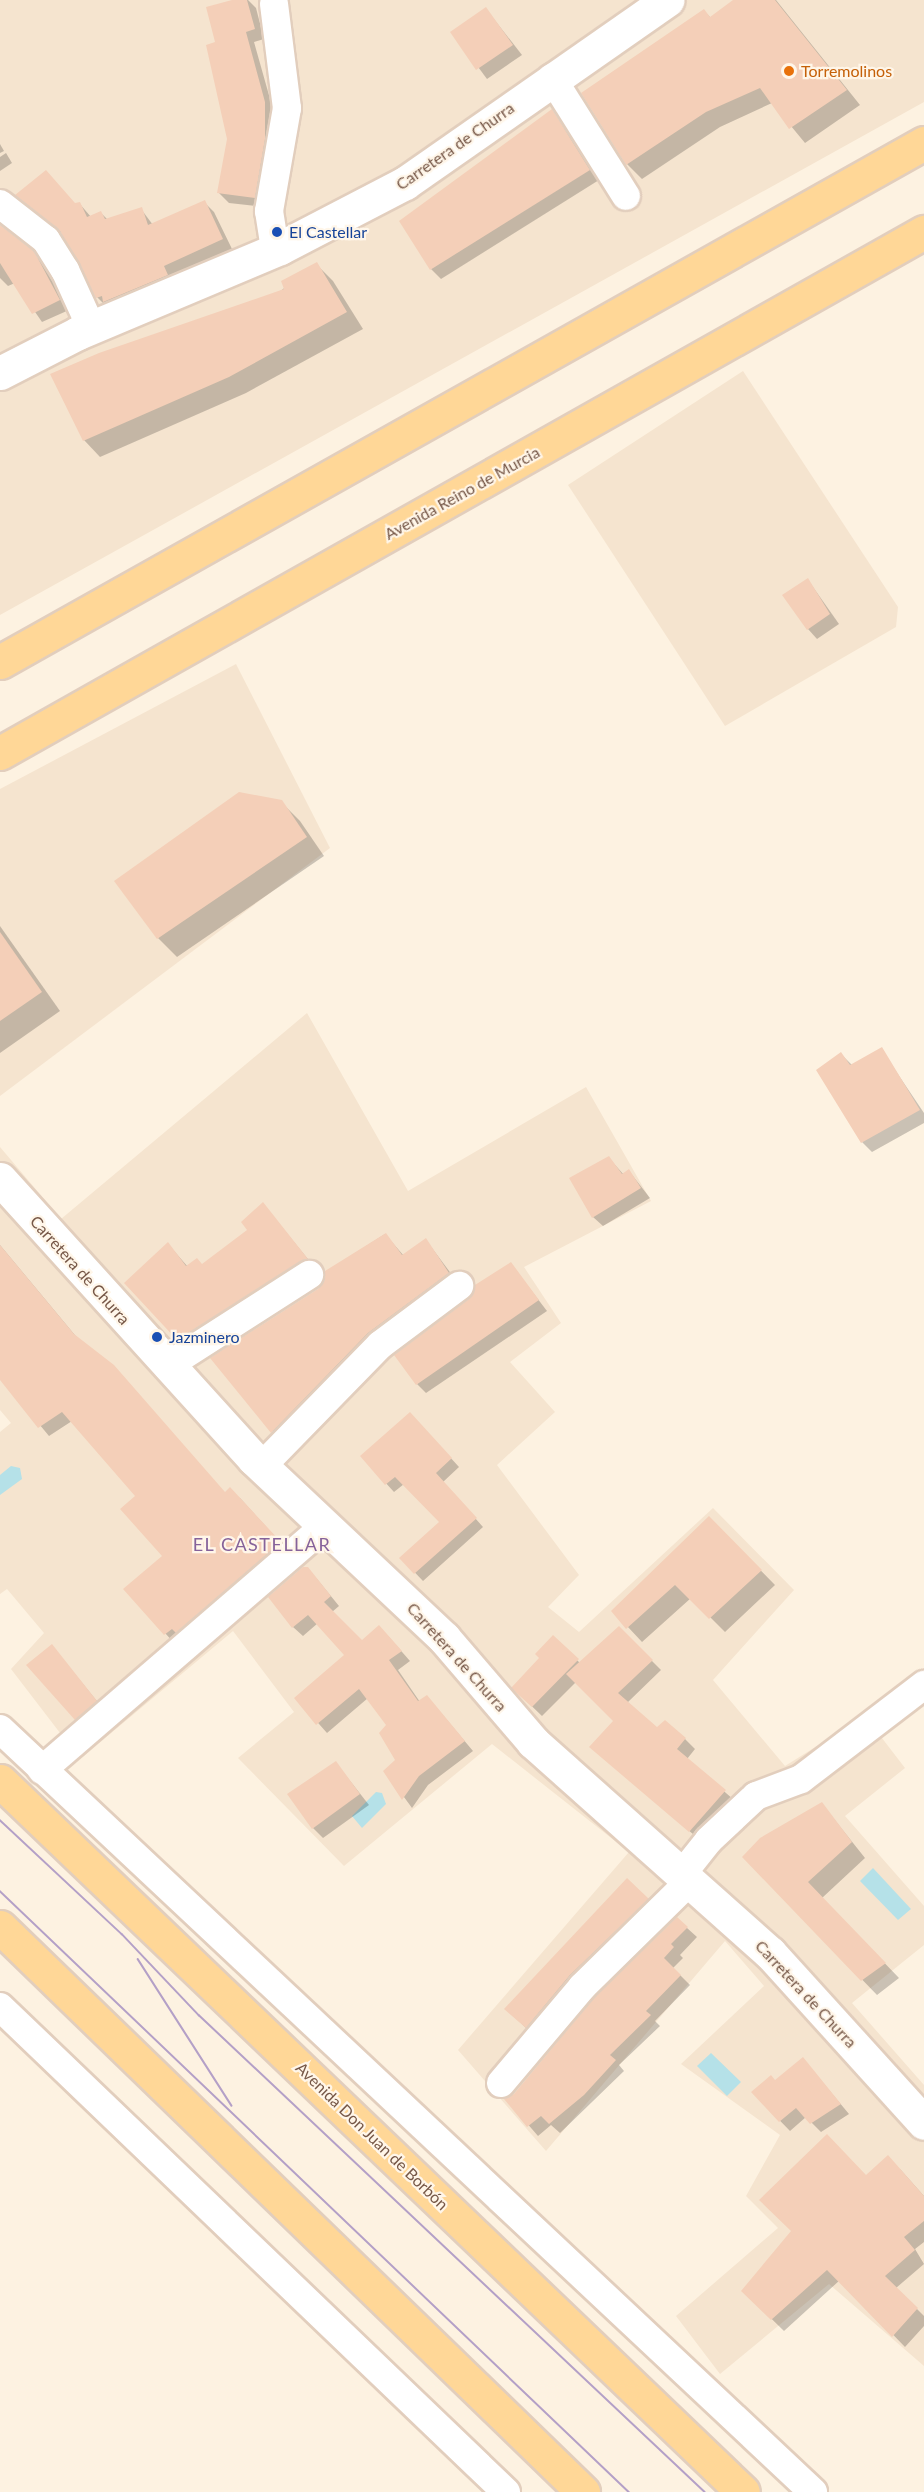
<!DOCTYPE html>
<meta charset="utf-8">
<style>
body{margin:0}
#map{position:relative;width:924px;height:2492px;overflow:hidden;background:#fdf2e1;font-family:Lato,sans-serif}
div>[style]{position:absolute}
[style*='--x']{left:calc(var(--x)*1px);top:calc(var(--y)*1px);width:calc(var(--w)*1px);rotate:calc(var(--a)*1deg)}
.residential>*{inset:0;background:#f5e4cf}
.water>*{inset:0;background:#b5e1e8}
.shadow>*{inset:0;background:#0003}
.building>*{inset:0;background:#f4cfb8}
.roads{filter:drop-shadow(2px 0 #e2cebd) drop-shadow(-2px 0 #e2cebd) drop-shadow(0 2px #e2cebd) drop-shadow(0 -2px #e2cebd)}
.minor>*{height:28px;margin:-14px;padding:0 14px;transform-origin:14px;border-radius:14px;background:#fff}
.tertiary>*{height:33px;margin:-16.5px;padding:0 16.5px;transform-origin:16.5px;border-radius:16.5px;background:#fff}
.primary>*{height:33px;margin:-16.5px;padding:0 16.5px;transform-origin:16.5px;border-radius:16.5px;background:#ffd797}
.tram>*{height:1.5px;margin:-0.75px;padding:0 0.75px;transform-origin:0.75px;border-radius:0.75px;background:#b4a0c7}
.dots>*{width:16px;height:16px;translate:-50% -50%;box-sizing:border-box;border:3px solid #fff6e9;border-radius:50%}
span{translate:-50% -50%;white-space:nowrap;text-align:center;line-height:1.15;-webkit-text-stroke:4.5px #fff6e9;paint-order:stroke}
.food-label{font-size:16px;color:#c56008}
.left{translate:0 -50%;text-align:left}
.street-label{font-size:16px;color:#765747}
.transit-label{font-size:16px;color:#164399}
.neighbourhood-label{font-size:18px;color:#86629a;letter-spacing:1.5px}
</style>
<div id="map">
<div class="residential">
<div style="clip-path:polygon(0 0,924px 0,924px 102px,0 615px)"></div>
<div style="clip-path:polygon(743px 371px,898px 607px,896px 627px,725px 726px,568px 485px)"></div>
<div style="clip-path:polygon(236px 664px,330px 848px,0 1096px,0 789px)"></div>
<div style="clip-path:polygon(307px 1013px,408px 1191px,586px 1087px,651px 1201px,524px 1267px,561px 1323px,510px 1362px,555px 1412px,497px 1465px,579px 1575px,548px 1607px,579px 1632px,713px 1508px,794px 1590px,713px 1680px,785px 1766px,865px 1716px,905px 1768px,845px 1816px,924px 1906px,924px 1945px,852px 2003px,924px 2085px,924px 2366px,829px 2284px,720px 2374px,676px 2316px,778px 2228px,746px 2196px,780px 2135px,681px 2064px,764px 1986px,725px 1941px,546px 2151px,458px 2050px,629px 1852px,492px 1744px,344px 1866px,238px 1758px,294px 1712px,233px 1631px,80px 1759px,11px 1669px,44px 1633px,7px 1589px,0 1594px,0 1432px,11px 1423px,0 1410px,0 1147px,61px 1219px)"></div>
</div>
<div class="water">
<div style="clip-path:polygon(11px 1466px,20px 1468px,22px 1479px,0 1495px,0 1475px)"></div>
<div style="clip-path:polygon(376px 1792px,382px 1793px,386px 1804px,362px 1828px,352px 1816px)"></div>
<div style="clip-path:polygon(873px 1868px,911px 1909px,898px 1920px,860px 1881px)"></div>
<div style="clip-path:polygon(711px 2053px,741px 2082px,727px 2096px,697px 2066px)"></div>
</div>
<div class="shadow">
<div style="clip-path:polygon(238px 0,248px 0,256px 8px,264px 39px,254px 42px,274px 113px,264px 207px,229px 203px,219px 193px,228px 139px,217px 43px)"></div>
<div style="clip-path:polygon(736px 0,776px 0,860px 105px,805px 143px,772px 103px,720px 127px,642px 179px,627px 164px,583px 94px,704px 11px,711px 18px)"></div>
<div style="clip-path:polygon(486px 9px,522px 55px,487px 79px,452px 32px)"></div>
<div style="clip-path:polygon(552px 111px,599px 180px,441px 279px,431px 269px)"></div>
<div style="clip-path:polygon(0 144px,4px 151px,0 153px)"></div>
<div style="clip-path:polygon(6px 153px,12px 163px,0 171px,0 157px)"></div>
<div style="clip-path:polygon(204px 202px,214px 212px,232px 249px,107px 307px,97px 297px,63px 234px,27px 205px,79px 203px,91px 217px,100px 212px,108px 220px,141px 209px,153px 225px)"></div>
<div style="clip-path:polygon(0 227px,43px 263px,69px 310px,42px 322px,15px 283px,8px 286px,0 278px)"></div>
<div style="clip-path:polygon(316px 264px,333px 281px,363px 329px,246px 393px,100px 457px,84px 440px)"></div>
<div style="clip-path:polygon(808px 580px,839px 624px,817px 639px,808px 629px)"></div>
<div style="clip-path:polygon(281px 802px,300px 821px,324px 856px,177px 957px,158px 938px)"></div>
<div style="clip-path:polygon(0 926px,60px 1011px,0 1053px)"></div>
<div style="clip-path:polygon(881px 1049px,924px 1113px,924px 1123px,872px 1152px,862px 1142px,841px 1054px,852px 1065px)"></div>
<div style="clip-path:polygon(609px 1158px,624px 1175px,629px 1171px,650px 1198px,603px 1226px,593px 1217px)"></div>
<div style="clip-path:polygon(263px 1204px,316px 1269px,188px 1349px,178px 1339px,168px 1244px,188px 1267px,202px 1265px,249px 1231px)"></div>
<div style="clip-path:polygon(385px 1234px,404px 1256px,426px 1240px,458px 1283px,282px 1442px,212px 1358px,319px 1290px,325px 1283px,326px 1272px)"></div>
<div style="clip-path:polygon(0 1245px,79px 1340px,225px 1493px,240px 1498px,289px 1552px,175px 1644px,125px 1589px,164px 1556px,137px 1496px,72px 1421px,49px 1436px,0 1377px)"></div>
<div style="clip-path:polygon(511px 1264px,547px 1311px,426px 1393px,417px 1384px,470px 1300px)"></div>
<div style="clip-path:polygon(418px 1422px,459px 1467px,443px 1482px,483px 1527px,423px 1581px,401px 1558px,441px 1523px,404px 1484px,394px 1492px,362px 1457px)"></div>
<div style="clip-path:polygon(709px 1518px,775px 1585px,725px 1632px,691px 1598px,642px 1642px,613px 1611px)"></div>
<div style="clip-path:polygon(317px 1579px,339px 1606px,332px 1612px,362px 1642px,388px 1636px,410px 1661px,398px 1670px,420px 1702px,436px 1707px,473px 1751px,428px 1785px,412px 1808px,385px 1771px,397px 1761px,388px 1726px,368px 1698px,327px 1733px,296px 1698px,346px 1656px,318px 1623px,303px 1636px,293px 1627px)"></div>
<div style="clip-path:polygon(619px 1628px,661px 1670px,627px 1703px,657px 1729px,665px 1722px,685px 1739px,695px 1749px,687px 1759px,734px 1800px,700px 1840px,601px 1756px,615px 1721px,576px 1682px,542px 1716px,513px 1688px,541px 1658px,553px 1637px,580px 1663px)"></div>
<div style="clip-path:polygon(52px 1646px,105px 1711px,86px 1728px,76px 1719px)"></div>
<div style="clip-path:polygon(336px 1763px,369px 1805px,323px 1838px,313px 1828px)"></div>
<div style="clip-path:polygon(822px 1804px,865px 1858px,822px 1898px,899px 1978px,877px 1995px,744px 1857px)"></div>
<div style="clip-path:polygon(628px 1880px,662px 1914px,541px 2042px,506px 2009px)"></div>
<div style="clip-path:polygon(677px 1919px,697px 1937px,680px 1955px,683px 1958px,673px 1968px,690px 1985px,655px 2021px,660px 2026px,619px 2065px,624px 2071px,560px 2133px,551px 2125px,538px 2136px,506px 2099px,515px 2095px)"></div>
<div style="clip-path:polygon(803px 2059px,849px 2114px,821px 2132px,806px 2117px,790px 2131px,753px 2093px,776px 2082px)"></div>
<div style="clip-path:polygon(900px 2169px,924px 2196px,924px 2242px,915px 2249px,924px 2264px,896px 2288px,924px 2316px,924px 2326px,905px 2347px,840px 2280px,784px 2331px,743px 2291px,866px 2176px)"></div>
</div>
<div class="building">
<div style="clip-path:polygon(232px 0,247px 0,255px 29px,246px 32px,265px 102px,265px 139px,255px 198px,217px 193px,227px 139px,206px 45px,215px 42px,206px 7px)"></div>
<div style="clip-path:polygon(733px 0,775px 0,847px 90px,789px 129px,760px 88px,706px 112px,626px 165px,581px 93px,704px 9px,710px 17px)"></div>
<div style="clip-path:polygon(486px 7px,513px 45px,476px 70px,450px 32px)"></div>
<div style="clip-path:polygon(552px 109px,590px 170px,430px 270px,399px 221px)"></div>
<div style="clip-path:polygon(46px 170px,75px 203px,80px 202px,87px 217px,101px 211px,105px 219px,142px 207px,148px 225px,205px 200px,223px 239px,164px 266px,168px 275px,103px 302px,102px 296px,96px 298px,60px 231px,15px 195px)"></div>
<div style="clip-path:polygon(0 225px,34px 251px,60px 300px,32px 314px,0 263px)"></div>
<div style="clip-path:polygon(317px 262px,347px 312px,229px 377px,83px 441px,50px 374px,99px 353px,284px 289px,281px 281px)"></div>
<div style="clip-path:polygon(808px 578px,830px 614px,807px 630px,782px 595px)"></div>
<div style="clip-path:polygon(239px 792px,282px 800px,307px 837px,157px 939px,114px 881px)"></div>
<div style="clip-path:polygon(0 932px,42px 992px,0 1021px)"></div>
<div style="clip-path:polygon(882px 1047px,920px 1110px,861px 1143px,816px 1070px,841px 1052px,850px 1065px)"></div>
<div style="clip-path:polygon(609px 1156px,622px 1174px,629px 1169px,641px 1188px,592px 1218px,569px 1178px)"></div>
<div style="clip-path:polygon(263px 1202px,308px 1259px,177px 1340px,124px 1283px,168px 1242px,186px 1266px,197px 1258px,202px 1264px,247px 1230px,241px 1222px)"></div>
<div style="clip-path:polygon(386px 1233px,402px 1255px,426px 1238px,449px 1273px,368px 1333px,271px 1433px,210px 1358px,318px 1289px,324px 1282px,325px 1271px)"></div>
<div style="clip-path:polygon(0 1245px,74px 1334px,114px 1365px,225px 1492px,230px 1487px,281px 1542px,176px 1633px,172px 1629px,164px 1635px,123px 1589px,162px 1556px,120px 1509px,135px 1496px,62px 1412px,38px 1428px,0 1380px)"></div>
<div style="clip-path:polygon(511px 1262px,539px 1300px,416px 1385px,394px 1355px,469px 1299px,475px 1285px)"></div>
<div style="clip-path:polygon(410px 1412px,452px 1458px,436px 1473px,477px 1518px,414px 1574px,399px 1558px,439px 1522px,395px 1477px,385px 1485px,360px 1456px)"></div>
<div style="clip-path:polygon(709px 1516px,762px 1570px,709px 1619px,675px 1585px,626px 1629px,611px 1611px)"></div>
<div style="clip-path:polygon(303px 1567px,308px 1567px,331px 1596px,324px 1602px,362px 1640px,379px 1625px,402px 1651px,389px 1660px,418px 1701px,427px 1695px,465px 1741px,419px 1776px,402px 1800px,383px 1771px,395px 1760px,379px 1733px,386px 1725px,359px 1689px,316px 1725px,294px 1698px,344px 1655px,308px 1615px,292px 1628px,268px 1597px)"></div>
<div style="clip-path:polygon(619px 1626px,653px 1660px,618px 1693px,657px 1727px,665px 1720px,686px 1738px,677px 1749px,726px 1790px,689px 1832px,589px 1747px,613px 1721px,566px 1674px)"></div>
<div style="clip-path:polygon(553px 1635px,579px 1659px,532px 1707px,511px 1688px,539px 1658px,535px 1654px)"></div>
<div style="clip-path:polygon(52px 1644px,97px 1701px,75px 1720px,26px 1665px)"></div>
<div style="clip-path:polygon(336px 1761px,360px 1794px,312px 1829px,287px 1794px)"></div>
<div style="clip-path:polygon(822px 1802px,852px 1842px,808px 1882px,886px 1963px,861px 1981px,742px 1857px,760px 1838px)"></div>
<div style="clip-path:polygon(627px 1878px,649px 1899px,570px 1975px,526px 2028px,504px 2009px)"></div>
<div style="clip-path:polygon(677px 1917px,688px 1927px,671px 1944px,674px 1947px,664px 1958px,681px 1975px,646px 2011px,651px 2015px,610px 2055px,616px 2060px,584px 2095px,549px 2124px,541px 2116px,527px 2127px,504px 2099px,514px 2094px,594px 1998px)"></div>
<div style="clip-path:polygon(803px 2057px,841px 2104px,810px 2124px,796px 2108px,779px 2122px,751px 2092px,771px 2075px,775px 2080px)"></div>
<div style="clip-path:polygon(827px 2134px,866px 2175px,888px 2155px,924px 2196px,924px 2221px,904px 2237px,915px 2250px,885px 2276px,918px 2308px,892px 2337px,827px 2270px,771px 2320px,741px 2291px,791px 2231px,759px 2200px)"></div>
</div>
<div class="roads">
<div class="minor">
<div style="--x:274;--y:4;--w:105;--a:82.9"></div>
<div style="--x:287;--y:108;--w:105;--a:99.9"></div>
<div style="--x:269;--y:211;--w:39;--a:81"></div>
<div style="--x:552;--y:78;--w:139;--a:57.9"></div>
<div style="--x:0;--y:204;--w:58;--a:38"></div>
<div style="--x:46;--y:240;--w:36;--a:58"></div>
<div style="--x:65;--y:270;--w:63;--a:65.5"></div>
<div style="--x:167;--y:1366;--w:169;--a:-32.7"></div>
<div style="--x:262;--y:1466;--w:169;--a:-45.7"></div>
<div style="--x:380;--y:1345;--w:99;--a:-36.8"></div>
<div style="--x:0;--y:1729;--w:1115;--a:43.18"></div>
<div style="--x:42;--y:1770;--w:375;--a:-40.8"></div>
<div style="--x:682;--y:1874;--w:43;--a:-51.5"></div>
<div style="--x:709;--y:1840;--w:64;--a:-43.1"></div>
<div style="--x:756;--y:1796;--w:48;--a:-20.7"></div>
<div style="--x:801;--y:1779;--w:155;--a:-37.4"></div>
<div style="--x:0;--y:2007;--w:701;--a:43.79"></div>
<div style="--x:501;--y:2083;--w:126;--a:-49.8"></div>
<div style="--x:582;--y:1987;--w:151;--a:-44.5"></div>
</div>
<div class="tertiary">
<div style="--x:0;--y:373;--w:88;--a:-27.1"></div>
<div style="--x:78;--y:333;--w:219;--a:-22.8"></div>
<div style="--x:280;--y:248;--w:141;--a:-27.5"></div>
<div style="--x:405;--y:183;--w:320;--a:-34.9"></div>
<div style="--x:0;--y:1179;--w:378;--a:47.8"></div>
<div style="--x:254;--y:1459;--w:261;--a:43.3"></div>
<div style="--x:444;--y:1638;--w:137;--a:49.4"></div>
<div style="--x:533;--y:1742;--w:317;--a:41.7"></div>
<div style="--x:770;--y:1953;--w:229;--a:47.8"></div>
</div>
<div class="primary">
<div style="--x:0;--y:662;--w:1060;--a:-29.32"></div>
<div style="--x:0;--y:753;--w:1061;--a:-29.42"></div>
<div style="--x:0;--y:1781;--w:1028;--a:43.74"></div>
<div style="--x:0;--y:1927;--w:812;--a:44.1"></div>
</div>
</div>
<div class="tram">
<div style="--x:0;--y:1820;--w:167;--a:43.1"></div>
<div style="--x:122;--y:1934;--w:112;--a:46.5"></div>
<div style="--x:199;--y:2015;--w:695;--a:43.31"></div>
<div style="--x:0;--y:1891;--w:870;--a:43.7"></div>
<div style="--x:138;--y:1959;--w:174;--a:57.4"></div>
</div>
<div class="dots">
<div style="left:789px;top:71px;background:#e8710a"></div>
<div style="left:277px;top:232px;background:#1a4fb4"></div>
<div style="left:157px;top:1337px;background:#1a4fb4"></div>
</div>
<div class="food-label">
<span class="left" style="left:801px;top:71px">Torremolinos</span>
</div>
<div class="street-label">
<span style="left:455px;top:146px;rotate:-35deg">Carretera de Churra</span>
<span style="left:462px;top:493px;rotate:-29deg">Avenida Reino de Murcia</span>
<span style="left:80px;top:1270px;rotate:48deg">Carretera de Churra</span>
<span style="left:457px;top:1657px;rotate:48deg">Carretera de Churra</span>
<span style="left:806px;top:1994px;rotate:47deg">Carretera de Churra</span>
<span style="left:372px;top:2136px;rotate:44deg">Avenida Don Juan de Borbón</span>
</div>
<div class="transit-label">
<span class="left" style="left:289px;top:232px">El Castellar</span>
<span class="left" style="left:169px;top:1337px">Jazminero</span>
</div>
<div class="neighbourhood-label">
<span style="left:262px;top:1544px">EL CASTELLAR</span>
</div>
</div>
